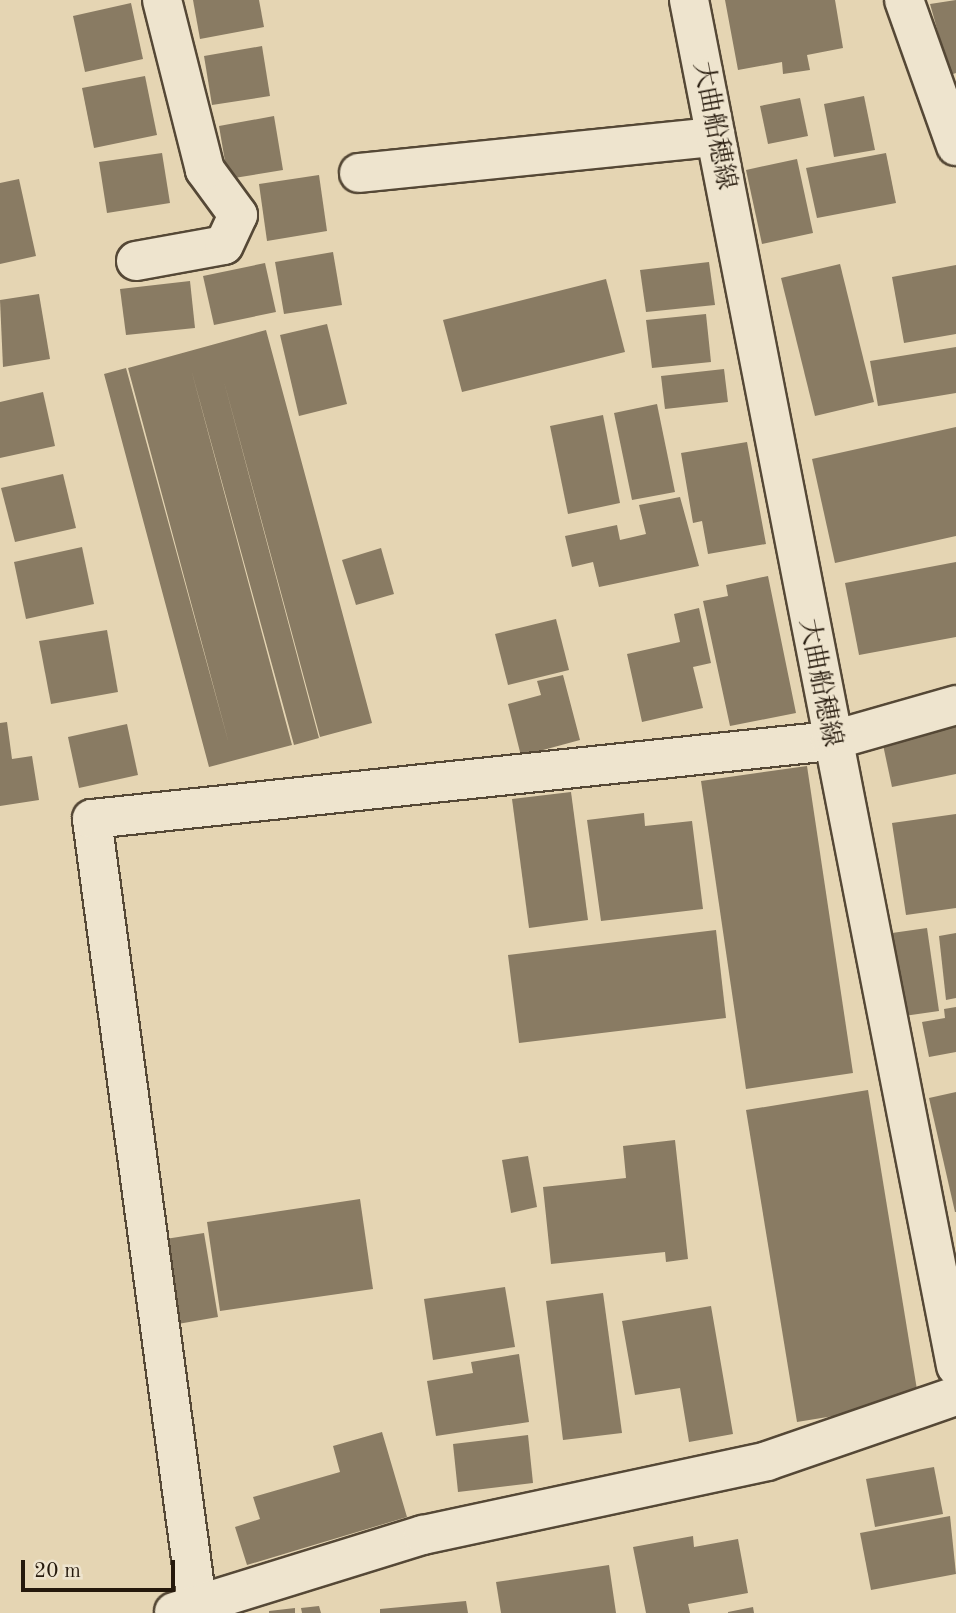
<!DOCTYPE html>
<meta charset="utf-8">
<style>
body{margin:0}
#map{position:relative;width:956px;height:1613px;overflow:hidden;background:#e5d5b3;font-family:"Old Standard TT","Noto Serif JP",serif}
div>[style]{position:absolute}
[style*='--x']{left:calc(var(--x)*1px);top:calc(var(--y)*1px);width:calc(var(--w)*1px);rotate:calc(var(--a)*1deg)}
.building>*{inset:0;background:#897b63}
.roads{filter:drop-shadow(2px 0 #554836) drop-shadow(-2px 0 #554836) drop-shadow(0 2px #554836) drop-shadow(0 -2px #554836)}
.minor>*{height:38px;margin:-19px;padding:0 19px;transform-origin:19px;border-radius:19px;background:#eee4ce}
.secondary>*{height:38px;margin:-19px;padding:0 19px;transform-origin:19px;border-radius:19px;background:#eee4ce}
span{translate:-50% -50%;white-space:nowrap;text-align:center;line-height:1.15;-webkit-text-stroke:7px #eee4ce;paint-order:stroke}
.street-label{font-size:26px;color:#25190c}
.scale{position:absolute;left:21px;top:1560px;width:154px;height:32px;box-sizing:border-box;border:4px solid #25190c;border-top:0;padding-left:9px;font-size:21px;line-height:24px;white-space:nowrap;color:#25190c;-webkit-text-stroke:5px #eee4ce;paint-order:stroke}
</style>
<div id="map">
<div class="building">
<div style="clip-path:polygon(193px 0,259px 0,264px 27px,200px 39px)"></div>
<div style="clip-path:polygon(725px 0,835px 0,843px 48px,807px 55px,810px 70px,783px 74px,782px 62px,738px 70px)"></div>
<div style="clip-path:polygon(956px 0,956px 73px,950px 75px,930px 4px)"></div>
<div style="clip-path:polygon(131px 3px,143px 59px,85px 72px,73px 16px)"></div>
<div style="clip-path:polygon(262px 46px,270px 96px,212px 105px,204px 56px)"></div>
<div style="clip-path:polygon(145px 76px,157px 135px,94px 148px,82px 88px)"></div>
<div style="clip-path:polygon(864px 96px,875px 150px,834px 157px,824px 104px)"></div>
<div style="clip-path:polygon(800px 98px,808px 136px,768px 144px,760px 106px)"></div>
<div style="clip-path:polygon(274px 116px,283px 170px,228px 179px,219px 126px)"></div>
<div style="clip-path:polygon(162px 153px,170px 203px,107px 213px,99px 162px)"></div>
<div style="clip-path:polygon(886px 153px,896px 203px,817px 218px,806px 168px)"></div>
<div style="clip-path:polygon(797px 159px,813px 233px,762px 244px,746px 170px)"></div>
<div style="clip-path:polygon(319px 175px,327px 231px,267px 241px,259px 184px)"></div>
<div style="clip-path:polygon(19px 179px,36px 256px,0 264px,0 183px)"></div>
<div style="clip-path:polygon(333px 252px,342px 305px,284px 314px,275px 262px)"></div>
<div style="clip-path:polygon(709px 262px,715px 305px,646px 312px,640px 270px)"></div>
<div style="clip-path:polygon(265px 263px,276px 312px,214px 325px,203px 276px)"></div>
<div style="clip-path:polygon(840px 264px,874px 402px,815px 416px,781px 278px)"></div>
<div style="clip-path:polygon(956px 265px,956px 334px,904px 343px,892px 277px)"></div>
<div style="clip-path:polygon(606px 279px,625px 352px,462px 392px,443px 320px)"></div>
<div style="clip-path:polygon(190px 281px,195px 328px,126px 335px,120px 289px)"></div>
<div style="clip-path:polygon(39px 294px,50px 359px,3px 367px,0 300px)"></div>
<div style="clip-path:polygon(706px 314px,711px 362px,652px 368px,646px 320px)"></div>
<div style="clip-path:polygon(327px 324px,347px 404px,299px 416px,280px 335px)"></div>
<div style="clip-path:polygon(266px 330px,372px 723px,320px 737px,223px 378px,319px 738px,294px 745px,191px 369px,292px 745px,209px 767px,104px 374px,126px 368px,229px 744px,128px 368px)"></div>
<div style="clip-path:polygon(956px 347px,956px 393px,878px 406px,870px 361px)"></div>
<div style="clip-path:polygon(724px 369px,728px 402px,665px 409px,661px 376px)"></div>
<div style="clip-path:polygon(43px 392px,55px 446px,0 458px,0 402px)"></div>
<div style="clip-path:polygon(657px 404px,675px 492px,632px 500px,614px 413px)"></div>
<div style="clip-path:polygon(603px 415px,620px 503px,568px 514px,550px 426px)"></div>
<div style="clip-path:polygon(956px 427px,956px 536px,835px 563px,812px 459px)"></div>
<div style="clip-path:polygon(747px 442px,766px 544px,708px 554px,702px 521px,693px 523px,681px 453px)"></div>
<div style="clip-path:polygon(63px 474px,76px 528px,15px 542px,1px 488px)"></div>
<div style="clip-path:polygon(680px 497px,699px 566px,599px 587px,593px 562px,572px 567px,565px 536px,617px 525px,620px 540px,646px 534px,639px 505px)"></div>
<div style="clip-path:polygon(82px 547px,94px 604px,26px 619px,14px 562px)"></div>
<div style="clip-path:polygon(381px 548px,394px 594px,356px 605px,342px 560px)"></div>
<div style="clip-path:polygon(956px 562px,956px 637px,859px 655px,845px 583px)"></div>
<div style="clip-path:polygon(768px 576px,796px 713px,730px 726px,703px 601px,728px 596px,726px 585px)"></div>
<div style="clip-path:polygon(699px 608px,711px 663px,693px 667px,703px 708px,642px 722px,627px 654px,680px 642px,674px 614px)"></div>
<div style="clip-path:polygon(556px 619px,569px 670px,508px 685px,495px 634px)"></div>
<div style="clip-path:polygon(107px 630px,118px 692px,51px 704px,39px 641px)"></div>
<div style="clip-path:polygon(563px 675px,580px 740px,521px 756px,508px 704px,541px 695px,537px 681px)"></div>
<div style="clip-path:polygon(7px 722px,12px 759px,32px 756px,39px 800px,0 806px,0 723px)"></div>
<div style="clip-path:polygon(127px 724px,138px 775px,79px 788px,68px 737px)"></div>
<div style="clip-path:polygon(956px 725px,956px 774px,892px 787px,882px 740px)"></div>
<div style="clip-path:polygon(807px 766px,853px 1073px,746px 1089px,701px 781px)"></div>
<div style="clip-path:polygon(571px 792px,588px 920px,529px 928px,512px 799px)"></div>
<div style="clip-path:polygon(644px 813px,645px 826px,692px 821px,703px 909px,601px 921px,587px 820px)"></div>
<div style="clip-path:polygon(956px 814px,956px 908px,906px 915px,892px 823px)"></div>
<div style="clip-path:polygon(927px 928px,939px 1011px,904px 1016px,892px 933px)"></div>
<div style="clip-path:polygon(716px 930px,726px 1018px,519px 1043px,508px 955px)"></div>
<div style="clip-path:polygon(956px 933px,956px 998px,946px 1000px,939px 936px)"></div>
<div style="clip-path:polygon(956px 1007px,956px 1052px,929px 1057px,922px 1022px,945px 1018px,944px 1009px)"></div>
<div style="clip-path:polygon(868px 1090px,919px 1402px,797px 1422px,746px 1110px)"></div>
<div style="clip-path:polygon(956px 1092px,956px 1212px,955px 1212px,929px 1098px)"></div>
<div style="clip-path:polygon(675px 1140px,688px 1259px,666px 1262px,665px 1252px,551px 1264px,543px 1187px,626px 1178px,623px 1146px)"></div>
<div style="clip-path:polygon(528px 1156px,537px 1207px,511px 1213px,502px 1160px)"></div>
<div style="clip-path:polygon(360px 1199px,373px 1289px,220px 1311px,207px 1222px)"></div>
<div style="clip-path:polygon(204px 1233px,218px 1317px,172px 1325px,159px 1240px)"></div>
<div style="clip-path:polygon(505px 1287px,515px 1347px,433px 1360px,424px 1299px)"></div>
<div style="clip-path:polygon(603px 1293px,622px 1433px,563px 1440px,546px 1301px)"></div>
<div style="clip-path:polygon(711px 1306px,733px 1434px,689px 1442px,680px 1388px,635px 1395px,622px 1321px)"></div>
<div style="clip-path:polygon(519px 1354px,529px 1422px,436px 1436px,427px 1381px,473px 1373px,471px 1362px)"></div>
<div style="clip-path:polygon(382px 1432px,407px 1517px,247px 1565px,235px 1527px,260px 1519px,253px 1497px,340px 1472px,333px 1446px)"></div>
<div style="clip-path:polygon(528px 1435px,533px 1483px,458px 1492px,453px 1444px)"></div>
<div style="clip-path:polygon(934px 1467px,943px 1514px,875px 1527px,866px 1479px)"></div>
<div style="clip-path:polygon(950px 1516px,956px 1574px,871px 1590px,860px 1533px)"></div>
<div style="clip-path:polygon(693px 1536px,694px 1547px,738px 1539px,748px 1593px,688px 1604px,690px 1613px,646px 1613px,633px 1547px)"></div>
<div style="clip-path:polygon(609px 1565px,616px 1613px,501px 1613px,496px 1582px)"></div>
<div style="clip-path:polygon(466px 1601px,468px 1613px,380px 1613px,380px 1609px)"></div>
<div style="clip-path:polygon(319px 1606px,321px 1613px,302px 1613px,301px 1608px)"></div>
<div style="clip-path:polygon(753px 1607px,754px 1613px,728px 1613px,728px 1612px)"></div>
<div style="clip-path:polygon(295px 1608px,295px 1613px,269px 1613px,269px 1611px)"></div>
</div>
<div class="roads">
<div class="minor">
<div style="--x:904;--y:0;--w:155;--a:70.4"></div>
<div style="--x:359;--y:173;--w:358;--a:-5.8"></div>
<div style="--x:136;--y:261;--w:89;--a:-10.3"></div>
<div style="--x:224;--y:245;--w:33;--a:-65"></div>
<div style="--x:238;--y:215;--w:56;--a:-126.3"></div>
<div style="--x:205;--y:170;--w:175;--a:-104.2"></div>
<div style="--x:197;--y:1603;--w:791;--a:-97.63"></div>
<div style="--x:92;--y:819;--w:742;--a:-6.03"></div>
<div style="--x:830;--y:741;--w:131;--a:-15.9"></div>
<div style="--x:174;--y:1612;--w:261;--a:-17.2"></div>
<div style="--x:423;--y:1535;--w:352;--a:-12.1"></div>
<div style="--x:767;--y:1461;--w:200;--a:-19"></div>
</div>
<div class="secondary">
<div style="--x:689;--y:0;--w:1392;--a:78.94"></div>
</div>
</div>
<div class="street-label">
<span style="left:713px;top:126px;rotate:79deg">大曲船穂線</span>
<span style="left:819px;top:683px;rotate:79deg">大曲船穂線</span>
</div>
<div class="scale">20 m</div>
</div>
